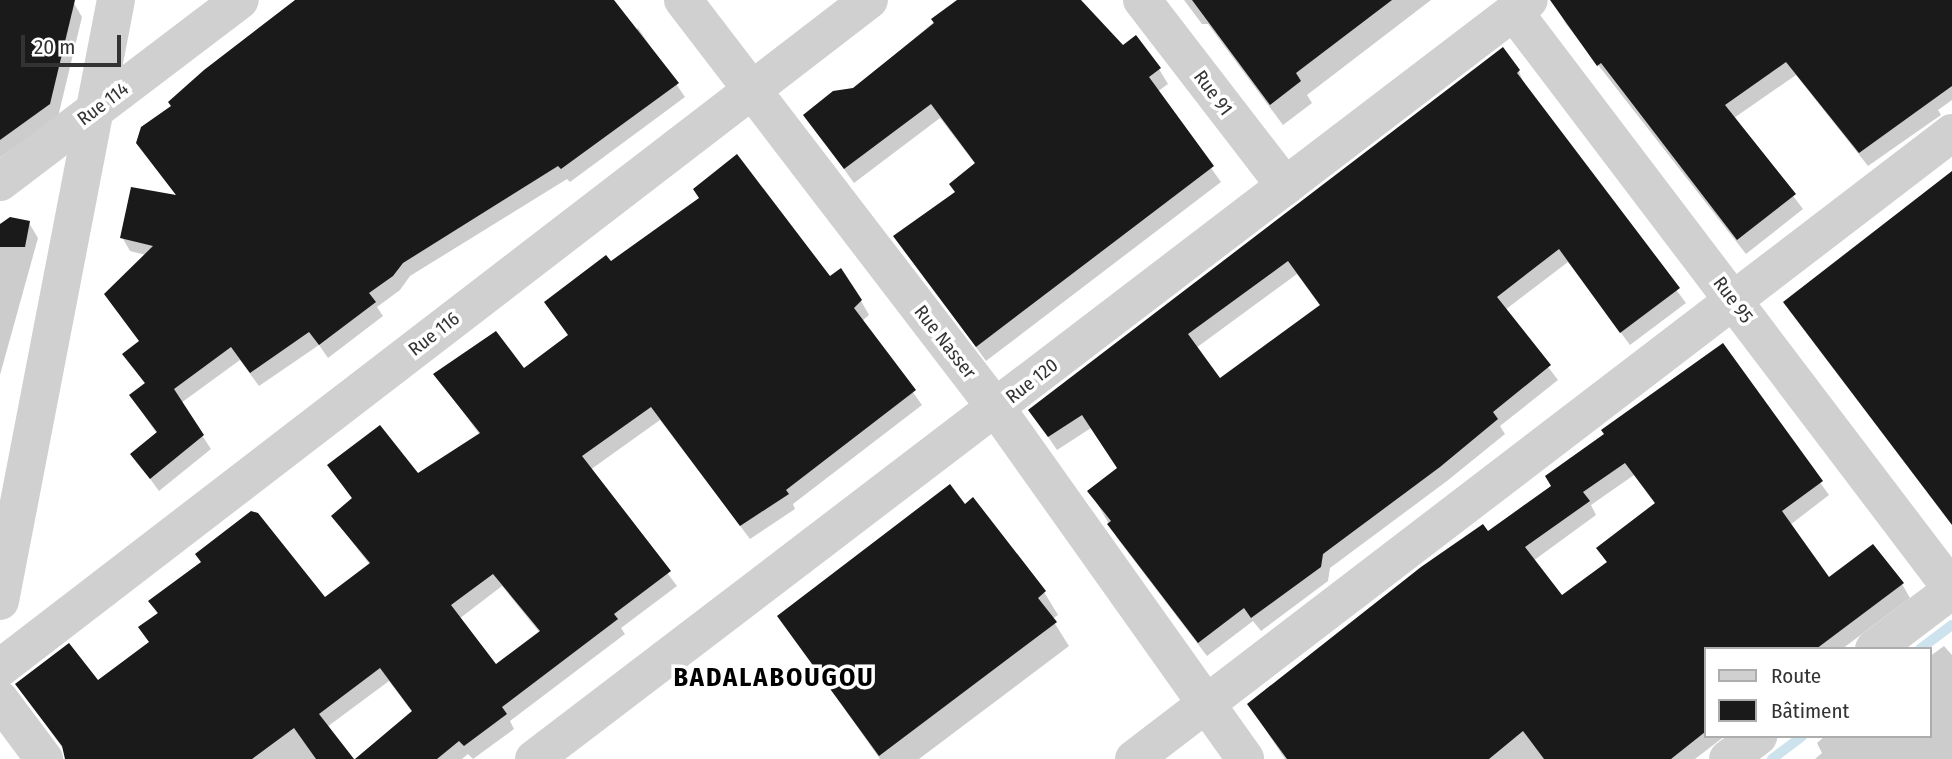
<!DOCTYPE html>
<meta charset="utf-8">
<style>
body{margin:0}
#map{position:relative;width:1952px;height:759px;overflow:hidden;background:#fff;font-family:"Fira Sans Condensed",sans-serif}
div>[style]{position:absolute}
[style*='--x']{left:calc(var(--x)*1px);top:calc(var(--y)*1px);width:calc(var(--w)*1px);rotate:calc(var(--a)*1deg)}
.shadow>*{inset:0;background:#0003}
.stream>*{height:10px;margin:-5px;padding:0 5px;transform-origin:5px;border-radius:5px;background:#cce2ec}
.building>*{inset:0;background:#1a1a1a}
.minor>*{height:38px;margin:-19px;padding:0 19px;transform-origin:19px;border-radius:19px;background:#d0d0d0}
span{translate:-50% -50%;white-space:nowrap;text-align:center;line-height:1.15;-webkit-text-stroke:7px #fff;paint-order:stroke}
.street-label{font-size:19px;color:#333}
.district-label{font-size:26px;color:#000;font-weight:700;letter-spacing:2px}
.legend{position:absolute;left:1704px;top:647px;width:228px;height:91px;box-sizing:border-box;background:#fff;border:2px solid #adadad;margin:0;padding:9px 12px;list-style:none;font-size:21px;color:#333}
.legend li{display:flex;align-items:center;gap:14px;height:35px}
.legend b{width:35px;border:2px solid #adadad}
.scale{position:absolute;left:21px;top:35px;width:100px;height:32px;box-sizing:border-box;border:4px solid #333;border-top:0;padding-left:9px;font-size:21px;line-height:24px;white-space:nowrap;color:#333;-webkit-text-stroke:5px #fff;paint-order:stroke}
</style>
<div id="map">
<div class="shadow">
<div style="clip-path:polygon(0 0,72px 0,82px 17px,58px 117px,0 158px)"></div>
<div style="clip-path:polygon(298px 0,610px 0,635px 31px,638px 28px,685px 97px,570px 182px,567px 179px,410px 276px,400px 290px,377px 307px,383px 316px,328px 358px,319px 345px,259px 386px,240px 360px,181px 403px,211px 449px,159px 491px,132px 454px,157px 434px,131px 396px,145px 384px,125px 355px,140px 343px,146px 255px,130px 251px,122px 237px,177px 196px,138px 143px,173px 107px)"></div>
<div style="clip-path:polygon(960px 0,1079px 0,1123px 48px,1159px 69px,1168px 84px,1157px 92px,1221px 182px,986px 361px,896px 237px,956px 194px,976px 165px,940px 118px,854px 183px,805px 115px,853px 90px)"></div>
<div style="clip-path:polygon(1184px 0,1431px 0,1307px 95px,1312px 103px,1283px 125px,1208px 24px,1202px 24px)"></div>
<div style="clip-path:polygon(1570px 0,1952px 0,1952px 100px,1938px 110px,1941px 115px,1868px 166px,1796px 75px,1734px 118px,1803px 209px,1746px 254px,1566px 24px,1558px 10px)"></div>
<div style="clip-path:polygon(evenodd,1519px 71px,1525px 87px,1686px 303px,1630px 345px,1568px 262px,1505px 310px,1558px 380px,1500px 426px,1505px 434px,1447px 481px,1330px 568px,1328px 581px,1261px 631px,1253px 621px,1207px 656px,1117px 538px,1090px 491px,1119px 469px,1091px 428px,1057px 450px,1030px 410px,1519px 71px,1297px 274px,1321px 307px,1220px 380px,1196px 348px,1297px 274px)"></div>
<div style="clip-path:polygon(29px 223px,38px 238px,0 375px,0 227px)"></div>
<div style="clip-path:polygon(evenodd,611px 264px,829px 278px,861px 301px,869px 315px,862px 321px,922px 405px,793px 504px,795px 509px,750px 539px,660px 420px,590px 470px,677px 586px,621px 628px,625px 634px,510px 721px,514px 729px,473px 759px,468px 754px,462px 759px,358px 759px,413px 713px,389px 681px,327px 727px,352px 759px,65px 759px,64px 750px,17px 685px,97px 683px,150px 643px,141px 628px,158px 615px,150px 601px,325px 599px,370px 565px,333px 517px,353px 500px,329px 466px,417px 476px,480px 435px,435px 374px,524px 370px,569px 336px,611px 264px,502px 586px,540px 633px,495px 667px,459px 619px,502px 586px)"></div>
<div style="clip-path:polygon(evenodd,1722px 346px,1829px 495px,1790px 525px,1829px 580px,1902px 584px,1910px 598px,1842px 649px,1705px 649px,1705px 736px,1725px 736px,1695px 759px,1285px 759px,1249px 705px,1553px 487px,1722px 346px,1634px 475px,1656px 505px,1598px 548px,1608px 564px,1562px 598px,1533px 561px,1596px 515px,1591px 505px,1634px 475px)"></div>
<div style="clip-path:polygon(1044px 592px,1058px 615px,1052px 619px,1069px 646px,919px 759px,880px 759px,779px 616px)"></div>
<div style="clip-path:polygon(1944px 646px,1952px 655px,1952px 759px,1815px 759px,1822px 753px,1817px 743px,1825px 736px,1929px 736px,1929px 657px)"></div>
</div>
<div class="stream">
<div style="--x:1920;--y:649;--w:40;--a:-37"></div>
<div style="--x:1772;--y:759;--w:38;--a:-37"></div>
</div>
<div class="building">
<div style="clip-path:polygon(0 0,75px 0,50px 104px,0 140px)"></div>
<div style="clip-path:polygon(295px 0,614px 0,679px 83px,561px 169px,558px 166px,403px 263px,393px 276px,369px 293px,376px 302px,319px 345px,309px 332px,250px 373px,231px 347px,174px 389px,204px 435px,150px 479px,130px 454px,157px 432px,129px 395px,145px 383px,122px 354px,139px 341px,104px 294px,153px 246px,120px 238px,131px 187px,176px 195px,136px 143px,141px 127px,171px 106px,168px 102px,204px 70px)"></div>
<div style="clip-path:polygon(957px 0,1081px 0,1123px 45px,1136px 35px,1161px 68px,1149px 77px,1214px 166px,976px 347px,893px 236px,955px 192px,949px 184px,975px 163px,931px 104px,844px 169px,803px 115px,833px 91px,853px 88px,934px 23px,931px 19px)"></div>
<div style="clip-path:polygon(1192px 0,1392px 0,1296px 73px,1301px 81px,1270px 105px)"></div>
<div style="clip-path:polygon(1550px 0,1952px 0,1952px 86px,1859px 153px,1786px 62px,1725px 105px,1796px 194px,1737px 240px,1601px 63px,1597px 66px)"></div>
<div style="clip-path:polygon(evenodd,1503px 47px,1520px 70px,1517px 73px,1680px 288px,1620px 333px,1559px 249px,1497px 297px,1551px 365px,1493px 412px,1498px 419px,1440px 467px,1323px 554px,1321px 567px,1251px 618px,1244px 608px,1198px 643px,1107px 524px,1111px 521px,1087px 491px,1117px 468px,1082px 415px,1048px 437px,1028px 410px,1503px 47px,1288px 261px,1320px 305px,1220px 378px,1188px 334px,1288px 261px)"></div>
<div style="clip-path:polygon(evenodd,737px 154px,830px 276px,841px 268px,862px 300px,854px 308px,916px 390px,786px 490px,789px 494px,740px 526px,651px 407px,582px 456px,671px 571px,614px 614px,618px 619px,502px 707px,507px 714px,464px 746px,459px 741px,437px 759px,355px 759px,412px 711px,380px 668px,319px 714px,354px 759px,316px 759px,294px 728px,252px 759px,65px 759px,62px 746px,15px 684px,69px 643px,98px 680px,149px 642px,138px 627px,158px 613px,148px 601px,201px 562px,195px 554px,251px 511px,258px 513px,325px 597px,370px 563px,331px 516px,352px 498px,327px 465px,380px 425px,418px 473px,480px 433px,433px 374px,496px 331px,524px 368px,568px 335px,544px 302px,606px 255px,611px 261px,699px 198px,693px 189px,737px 154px,493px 574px,540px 631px,496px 664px,451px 605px,493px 574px)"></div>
<div style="clip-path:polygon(1952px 171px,1952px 525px,1783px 302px)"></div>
<div style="clip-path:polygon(10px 217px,30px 221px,25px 247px,0 247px,0 224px)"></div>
<div style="clip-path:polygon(evenodd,1723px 343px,1823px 481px,1782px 511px,1829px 577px,1873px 544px,1904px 583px,1816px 649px,1705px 649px,1705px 732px,1671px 759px,1544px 759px,1523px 731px,1489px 759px,1287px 759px,1247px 704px,1421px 567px,1483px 524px,1488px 531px,1551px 486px,1545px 476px,1604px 434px,1601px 430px,1723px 343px,1625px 463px,1655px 503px,1596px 548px,1607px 562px,1562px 595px,1525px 547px,1590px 501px,1583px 492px,1625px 463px)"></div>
<div style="clip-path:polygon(950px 484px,965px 504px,973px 497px,1046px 591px,1038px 598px,1057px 622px,879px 756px,777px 616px)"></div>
</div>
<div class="minor">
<div style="--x:683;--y:0;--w:514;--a:52.51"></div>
<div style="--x:996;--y:408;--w:430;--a:54.6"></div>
<div style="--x:1142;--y:0;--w:235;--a:52.4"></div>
<div style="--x:1514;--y:12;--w:724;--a:52.8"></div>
<div style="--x:0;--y:182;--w:301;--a:-37.2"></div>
<div style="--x:0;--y:601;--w:612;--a:-79.08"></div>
<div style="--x:1874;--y:649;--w:98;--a:-37.1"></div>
<div style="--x:0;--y:668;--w:1096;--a:-37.55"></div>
<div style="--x:0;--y:700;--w:74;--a:53.3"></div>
<div style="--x:534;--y:759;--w:1251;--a:-37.34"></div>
<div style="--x:1134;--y:759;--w:1030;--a:-37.43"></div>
<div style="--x:1728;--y:759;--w:38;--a:-37"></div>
</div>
<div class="street-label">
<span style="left:1213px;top:93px;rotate:53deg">Rue 91</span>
<span style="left:103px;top:104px;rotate:-37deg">Rue 114</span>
<span style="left:1733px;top:300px;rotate:53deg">Rue 95</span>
<span style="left:434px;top:334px;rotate:-38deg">Rue 116</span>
<span style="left:945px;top:342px;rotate:52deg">Rue Nasser</span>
<span style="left:1032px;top:381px;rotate:-38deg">Rue 120</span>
</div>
<div class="district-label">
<span style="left:774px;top:678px">BADALABOUGOU</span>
</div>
<ul class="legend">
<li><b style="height:9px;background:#d0d0d0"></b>Route</li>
<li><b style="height:19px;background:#1a1a1a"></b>Bâtiment</li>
</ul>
<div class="scale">20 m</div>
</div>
